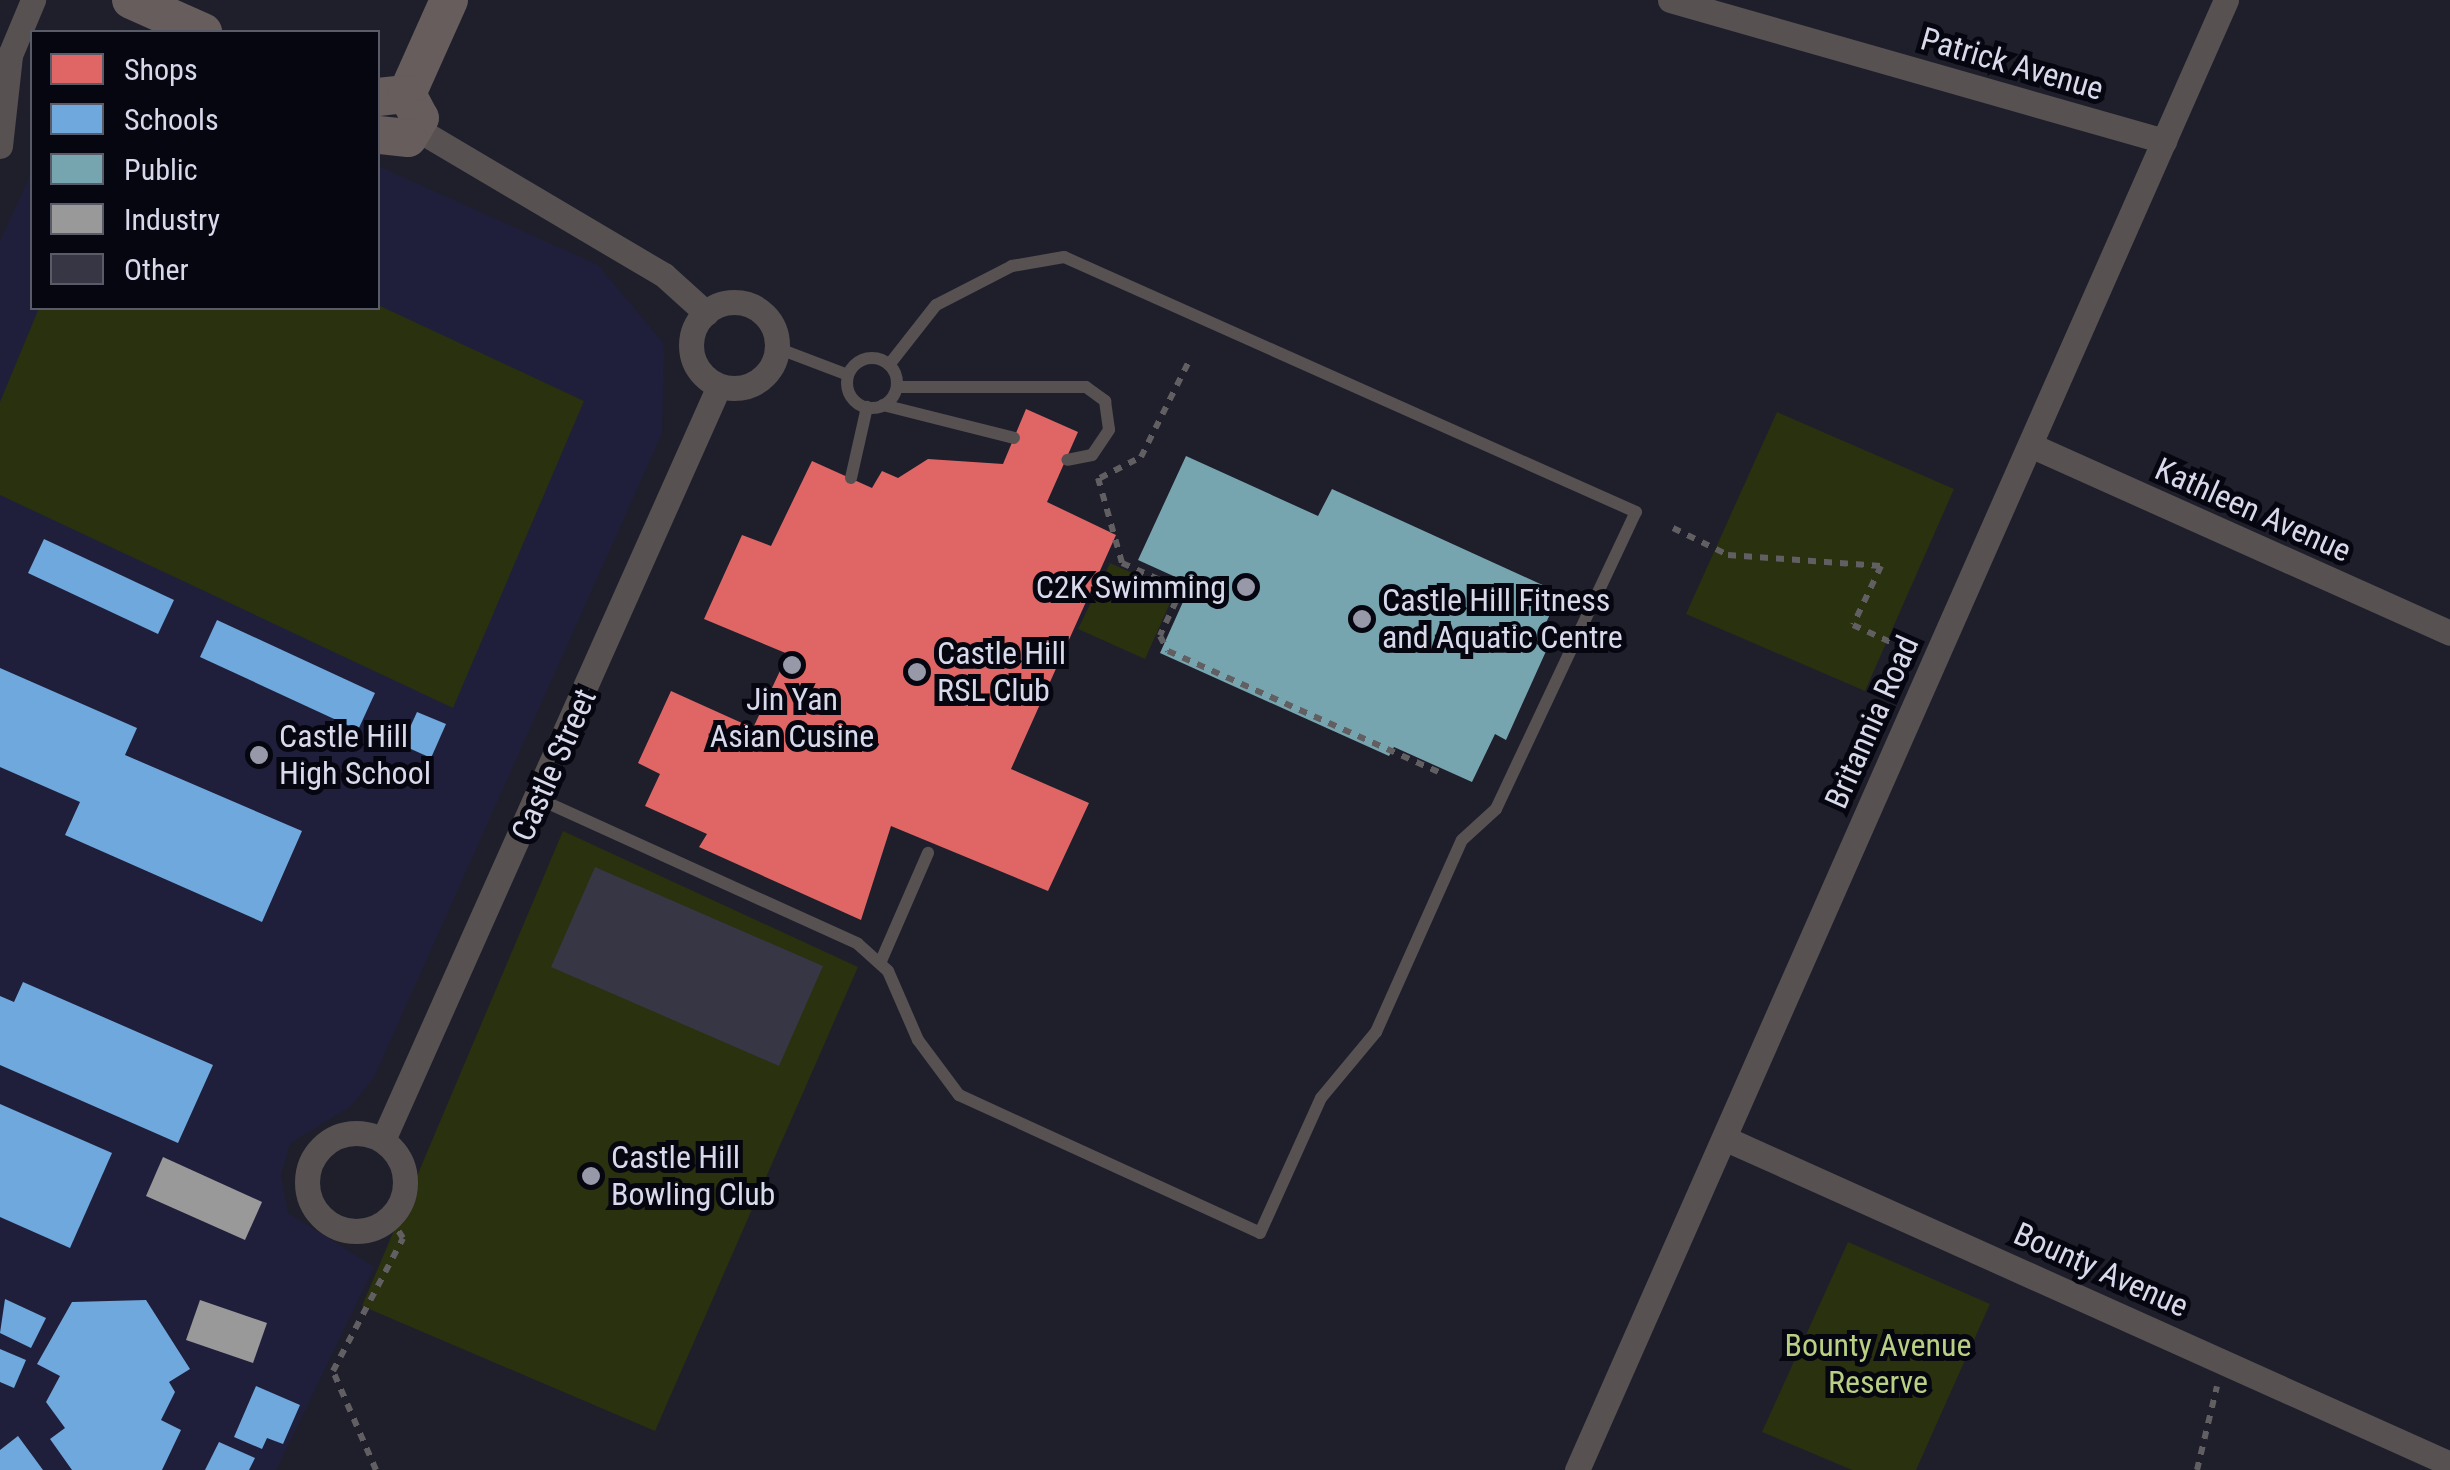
<!DOCTYPE html>
<style>
body{margin:0}
#map{position:relative;width:2450px;height:1470px;overflow:hidden;background:#1f1f2c;font-family:"Roboto Condensed",sans-serif}
div>[style]{position:absolute}
[style*='--x']{left:calc(var(--x)*1px);top:calc(var(--y)*1px);width:calc(var(--w)*1px);rotate:calc(var(--a)*1deg)}
.built>*{inset:0;background:#1f1f3c}
.green>*{inset:0;background:#29310f}
.shops>*{inset:0;background:#e06666}
.schools>*{inset:0;background:#6fa8dc}
.public>*{inset:0;background:#76a5af}
.industry>*{inset:0;background:#999}
.building>*{inset:0;background:#363644}
.path>*{height:6px;margin-top:-3px;transform-origin:0;background:repeating-linear-gradient(90deg,#625f62 0 8px,transparent 0 16px)}
.lane>*{height:12px;margin:-6px;padding:0 6px;transform-origin:6px;border-radius:6px;background:#585151}
.lane>.ring{margin:-6px;padding:0;box-sizing:content-box;background:none;border:12px solid #585151;border-radius:50%}
.street>*{height:25px;margin:-12.5px;padding:0 12.5px;transform-origin:12.5px;border-radius:12.5px;background:#585151}
.street>.ring{margin:-12.5px;padding:0;box-sizing:content-box;background:none;border:25px solid #585151;border-radius:50%}
.secondary>*{height:38px;margin:-19px;padding:0 19px;transform-origin:19px;border-radius:19px;background:#665d5c}
.dots>*{width:28px;height:28px;translate:-50% -50%;box-sizing:border-box;border:5px solid #060610;border-radius:50%}
span{translate:-50% -50%;white-space:nowrap;text-align:center;line-height:1.15;-webkit-text-stroke:10px #060610;paint-order:stroke}
.street-label{font-size:32px;color:#d8daec}
.poi-label{font-size:32px;color:#d8daec}
.right{translate:-100% -50%;text-align:right}
.left{translate:0 -50%;text-align:left}
.park-label{font-size:32px;color:#b9cf81}
.legend{position:absolute;left:30px;top:30px;width:350px;height:280px;box-sizing:border-box;background:#060610;border:2px solid #5a5b68;margin:0;padding:12px 18px;list-style:none;font-size:30px;color:#d8daec}
.legend li{display:flex;align-items:center;gap:20px;height:50px}
.legend b{width:50px;border:2px solid #5a5b68}
</style>
<div id="map">
<div class="built">
<div style="clip-path:polygon(378px 166px,598px 265px,664px 344px,662px 433px,374px 1077px,351px 1106px,290px 1143px,281px 1175px,288px 1213px,374px 1267px,276px 1470px,0 1470px,0 241px,32px 172px,32px 308px,378px 308px)"></div>
</div>
<div class="green">
<div style="clip-path:polygon(378px 305px,584px 401px,453px 708px,0 495px,0 402px,39px 308px)"></div>
<div style="clip-path:polygon(1777px 412px,1954px 489px,1865px 691px,1686px 614px)"></div>
<div style="clip-path:polygon(1110px 563px,1166px 588px,1171px 601px,1145px 659px,1078px 629px)"></div>
<div style="clip-path:polygon(563px 831px,858px 967px,655px 1431px,362px 1306px)"></div>
<div style="clip-path:polygon(1848px 1242px,1990px 1304px,1916px 1470px,1852px 1470px,1762px 1432px)"></div>
</div>
<div class="shops">
<div style="clip-path:polygon(1026px 409px,1078px 432px,1047px 502px,1116px 535px,1011px 769px,1089px 803px,1048px 891px,891px 826px,861px 920px,699px 847px,707px 834px,645px 806px,660px 774px,638px 763px,671px 691px,753px 728px,788px 654px,704px 619px,742px 535px,771px 546px,812px 461px,872px 488px,882px 471px,898px 478px,928px 459px,1003px 464px)"></div>
</div>
<div class="schools">
<div style="clip-path:polygon(44px 539px,174px 600px,158px 634px,28px 573px)"></div>
<div style="clip-path:polygon(217px 620px,375px 693px,358px 730px,200px 657px)"></div>
<div style="clip-path:polygon(0 668px,137px 728px,125px 755px,302px 831px,262px 922px,65px 835px,80px 802px,0 767px)"></div>
<div style="clip-path:polygon(417px 712px,446px 724px,431px 758px,402px 745px)"></div>
<div style="clip-path:polygon(23px 982px,213px 1065px,178px 1143px,0 1065px,0 996px,14px 1002px)"></div>
<div style="clip-path:polygon(0 1104px,112px 1153px,70px 1248px,0 1217px)"></div>
<div style="clip-path:polygon(5px 1299px,46px 1318px,31px 1348px,0 1333px)"></div>
<div style="clip-path:polygon(146px 1300px,190px 1369px,169px 1382px,175px 1392px,161px 1420px,181px 1430px,162px 1470px,72px 1470px,50px 1439px,65px 1428px,46px 1402px,60px 1376px,37px 1364px,72px 1302px)"></div>
<div style="clip-path:polygon(0 1349px,26px 1360px,14px 1388px,0 1382px)"></div>
<div style="clip-path:polygon(256px 1386px,300px 1405px,283px 1444px,267px 1438px,262px 1449px,234px 1437px)"></div>
<div style="clip-path:polygon(18px 1436px,43px 1470px,0 1470px,0 1450px)"></div>
<div style="clip-path:polygon(219px 1442px,255px 1458px,249px 1470px,205px 1470px)"></div>
</div>
<div class="public">
<div style="clip-path:polygon(1186px 456px,1318px 516px,1332px 489px,1560px 593px,1536px 644px,1547px 649px,1506px 740px,1495px 734px,1472px 782px,1394px 747px,1389px 756px,1160px 653px,1191px 584px,1138px 560px)"></div>
</div>
<div class="industry">
<div style="clip-path:polygon(163px 1157px,262px 1202px,245px 1240px,146px 1196px)"></div>
<div style="clip-path:polygon(200px 1300px,267px 1323px,253px 1363px,186px 1340px)"></div>
</div>
<div class="building">
<div style="clip-path:polygon(595px 867px,823px 966px,779px 1066px,551px 967px)"></div>
</div>
<div class="path">
<div style="--x:1098;--y:478;--w:88;--a:74.2"></div>
<div style="--x:1122;--y:563;--w:49;--a:24"></div>
<div style="--x:1167;--y:583;--w:20;--a:63"></div>
<div style="--x:1176;--y:601;--w:38;--a:115"></div>
<div style="--x:1160;--y:636;--w:17;--a:62"></div>
<div style="--x:1168;--y:651;--w:299;--a:24.1"></div>
<div style="--x:1100;--y:478;--w:46;--a:-27.1"></div>
<div style="--x:1141;--y:457;--w:107;--a:-63.4"></div>
<div style="--x:1673;--y:528;--w:61;--a:26.1"></div>
<div style="--x:1728;--y:555;--w:153;--a:4.1"></div>
<div style="--x:1881;--y:566;--w:65;--a:115.4"></div>
<div style="--x:1853;--y:625;--w:63;--a:24.5"></div>
<div style="--x:376;--y:1470;--w:108;--a:-113.5"></div>
<div style="--x:333;--y:1371;--w:150;--a:-62.2"></div>
<div style="--x:403;--y:1238;--w:24;--a:-123"></div>
<div style="--x:2197;--y:1470;--w:86;--a:-76.6"></div>
</div>
<div class="lane">
<div style="--x:777;--y:348;--w:76;--a:20.8"></div>
<div class="ring" style="left:847px;top:358px;width:38px;height:38px"></div>
<div style="--x:897;--y:387;--w:189;--a:0"></div>
<div style="--x:1086;--y:387;--w:24;--a:36"></div>
<div style="--x:1105;--y:401;--w:29;--a:82"></div>
<div style="--x:1109;--y:430;--w:30;--a:124"></div>
<div style="--x:1092;--y:455;--w:25;--a:169"></div>
<div style="--x:883;--y:405;--w:135;--a:14.1"></div>
<div style="--x:851;--y:478;--w:73;--a:-77.3"></div>
<div style="--x:539;--y:799;--w:350;--a:24.4"></div>
<div style="--x:858;--y:944;--w:40;--a:42"></div>
<div style="--x:888;--y:971;--w:75;--a:66.5"></div>
<div style="--x:918;--y:1040;--w:69;--a:53.3"></div>
<div style="--x:959;--y:1095;--w:331;--a:24.6"></div>
<div style="--x:1260;--y:1233;--w:148;--a:-65.7"></div>
<div style="--x:1321;--y:1098;--w:86;--a:-50.2"></div>
<div style="--x:1376;--y:1032;--w:210;--a:-65.9"></div>
<div style="--x:1462;--y:840;--w:46;--a:-42.4"></div>
<div style="--x:1496;--y:809;--w:328;--a:-64.8"></div>
<div style="--x:1636;--y:512;--w:626;--a:-155.97"></div>
<div style="--x:1064;--y:257;--w:53;--a:170.2"></div>
<div style="--x:1012;--y:266;--w:85;--a:152.8"></div>
<div style="--x:936;--y:305;--w:76;--a:128.1"></div>
<div style="--x:881;--y:961;--w:118;--a:-66.5"></div>
</div>
<div class="street">
<div style="--x:1670;--y:0;--w:514;--a:15.93"></div>
<div style="--x:417;--y:129;--w:287;--a:30.6"></div>
<div style="--x:664;--y:275;--w:57;--a:42.1"></div>
<div style="--x:0;--y:146;--w:92;--a:-83.7"></div>
<div style="--x:10;--y:55;--w:60;--a:-67.3"></div>
<div class="ring" style="left:691px;top:302px;width:61px;height:61px"></div>
<div style="--x:2030;--y:445;--w:460;--a:24.1"></div>
<div class="ring" style="left:307px;top:1133px;width:73px;height:73px"></div>
<div style="--x:1724;--y:1138;--w:796;--a:24.18"></div>
<div style="--x:383;--y:1140;--w:825;--a:-65.98"></div>
<div style="--x:1577;--y:1470;--w:1607;--a:-66.18"></div>
</div>
<div class="secondary">
<div style="--x:131;--y:0;--w:79;--a:24"></div>
<div style="--x:407;--y:94;--w:103;--a:-65.9"></div>
<div style="--x:378;--y:97;--w:29;--a:-6"></div>
<div style="--x:407;--y:94;--w:27;--a:62"></div>
<div style="--x:420;--y:118;--w:23;--a:121"></div>
<div style="--x:408;--y:138;--w:30;--a:-174"></div>
</div>
<div class="dots">
<div style="left:1246px;top:587px;background:#9799a9"></div>
<div style="left:1362px;top:619px;background:#9799a9"></div>
<div style="left:792px;top:665px;background:#9799a9"></div>
<div style="left:917px;top:672px;background:#9799a9"></div>
<div style="left:259px;top:755px;background:#9799a9"></div>
<div style="left:591px;top:1176px;background:#9799a9"></div>
</div>
<div class="street-label">
<span style="left:2012px;top:64px;rotate:16deg">Patrick Avenue</span>
<span style="left:2253px;top:510px;rotate:24deg">Kathleen Avenue</span>
<span style="left:1872px;top:722px;rotate:-66deg">Britannia Road</span>
<span style="left:554px;top:765px;rotate:-66deg">Castle Street</span>
<span style="left:2101px;top:1270px;rotate:24deg">Bounty Avenue</span>
</div>
<div class="poi-label">
<span class="right" style="left:1226px;top:587px">C2K Swimming</span>
<span class="left" style="left:1382px;top:619px">Castle Hill Fitness<br>and Aquatic Centre</span>
<span class="left" style="left:937px;top:672px">Castle Hill<br>RSL Club</span>
<span style="left:792px;top:718px">Jin Yan<br>Asian Cusine</span>
<span class="left" style="left:279px;top:755px">Castle Hill<br>High School</span>
<span class="left" style="left:611px;top:1176px">Castle Hill<br>Bowling Club</span>
</div>
<div class="park-label">
<span style="left:1878px;top:1364px">Bounty Avenue<br>Reserve</span>
</div>
<ul class="legend">
<li><b style="height:28px;background:#e06666"></b>Shops</li>
<li><b style="height:28px;background:#6fa8dc"></b>Schools</li>
<li><b style="height:28px;background:#76a5af"></b>Public</li>
<li><b style="height:28px;background:#999"></b>Industry</li>
<li><b style="height:28px;background:#363644"></b>Other</li>
</ul>
</div>
